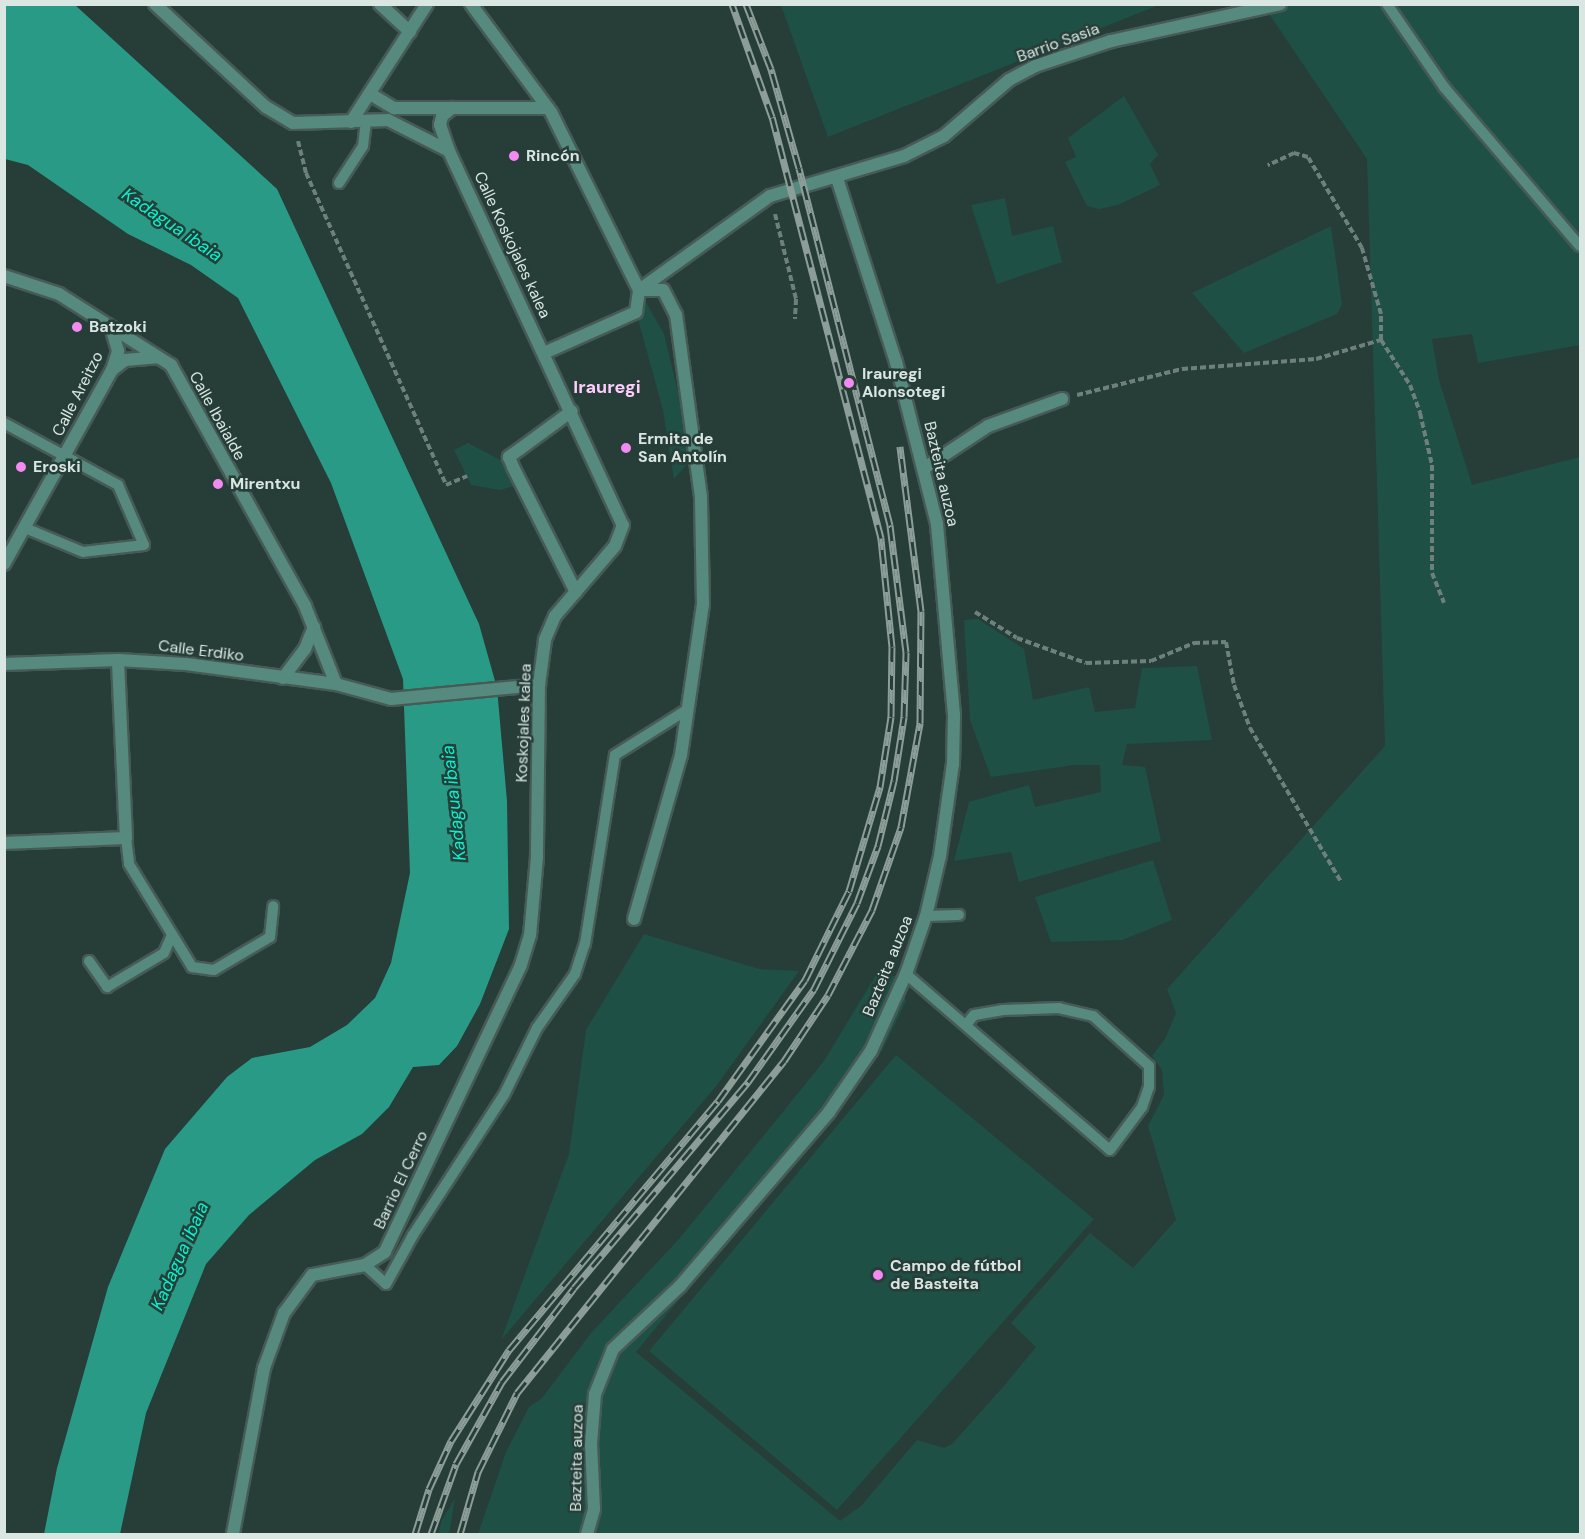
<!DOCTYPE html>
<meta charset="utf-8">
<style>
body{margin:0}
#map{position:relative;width:1585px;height:1539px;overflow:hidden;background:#273d37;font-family:"DM Sans",sans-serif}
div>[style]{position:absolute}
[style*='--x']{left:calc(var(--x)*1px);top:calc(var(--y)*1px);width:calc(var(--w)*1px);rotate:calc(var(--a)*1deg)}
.green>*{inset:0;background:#1f5046}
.water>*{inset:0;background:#299a86}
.path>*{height:4px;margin-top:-2px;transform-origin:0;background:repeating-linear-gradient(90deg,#6e807b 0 6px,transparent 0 9px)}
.roads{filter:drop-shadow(2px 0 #475b56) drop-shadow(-2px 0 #475b56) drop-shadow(0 2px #475b56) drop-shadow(0 -2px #475b56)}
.service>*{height:10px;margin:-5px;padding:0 5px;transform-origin:5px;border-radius:5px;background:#578a7e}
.pedestrian>*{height:12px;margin:-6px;padding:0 6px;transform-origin:6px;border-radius:6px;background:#578a7e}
.minor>*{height:12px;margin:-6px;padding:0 6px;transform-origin:6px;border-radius:6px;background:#578a7e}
.rail>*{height:7px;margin-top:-3.5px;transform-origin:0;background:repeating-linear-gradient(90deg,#273d37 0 14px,#8d9e99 0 28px);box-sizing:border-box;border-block:2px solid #8d9e99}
.dots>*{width:16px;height:16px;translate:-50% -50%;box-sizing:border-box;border:3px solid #273d37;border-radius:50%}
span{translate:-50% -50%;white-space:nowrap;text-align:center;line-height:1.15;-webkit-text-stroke:5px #273d37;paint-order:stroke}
.street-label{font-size:16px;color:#d9e6e2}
.poi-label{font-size:16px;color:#d9e6e2;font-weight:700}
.left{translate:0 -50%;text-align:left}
.water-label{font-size:18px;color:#02f3d1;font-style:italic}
.neighbourhood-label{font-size:18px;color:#fdcdfb;font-weight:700}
.frame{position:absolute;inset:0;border:6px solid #d9e6e2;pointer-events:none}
</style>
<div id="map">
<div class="green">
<div style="clip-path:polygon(781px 5px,781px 4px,1159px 5px,828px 137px)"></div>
<div style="clip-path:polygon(1263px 5px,1580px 5px,1580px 345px,1478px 363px,1472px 334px,1432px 339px,1439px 380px,1472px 485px,1580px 457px,1580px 1534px,478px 1534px,506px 1452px,529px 1407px,542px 1398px,591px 1333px,678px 1240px,765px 1134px,824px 1061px,876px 975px,898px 976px,906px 1001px,882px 1051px,636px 1352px,840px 1521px,861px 1506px,917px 1440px,944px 1448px,952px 1444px,1003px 1387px,1036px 1347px,1011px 1323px,1090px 1233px,1133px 1268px,1176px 1220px,1148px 1126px,1164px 1095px,1162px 1070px,1152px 1056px,1165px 1039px,1176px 1013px,1167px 989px,1385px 746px,1367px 159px)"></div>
<div style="clip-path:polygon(1124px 96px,1158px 155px,1150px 164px,1160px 185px,1118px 205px,1099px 209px,1087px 206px,1065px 162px,1076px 157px,1068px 138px)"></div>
<div style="clip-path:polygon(1005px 198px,1012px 236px,1053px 226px,1062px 262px,997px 284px,971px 205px)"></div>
<div style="clip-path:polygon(1331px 226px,1342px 304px,1337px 314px,1244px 353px,1192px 293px)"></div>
<div style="clip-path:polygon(639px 290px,664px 334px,679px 396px,688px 463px,674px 479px,663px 410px,636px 312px)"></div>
<div style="clip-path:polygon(468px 443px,506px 463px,515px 486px,500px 490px,471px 485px,454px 450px)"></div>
<div style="clip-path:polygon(978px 619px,1024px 649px,1033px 700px,1089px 687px,1095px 712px,1135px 708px,1142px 668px,1197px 666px,1212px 740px,1127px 744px,1122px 765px,1145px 767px,1161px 841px,1019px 882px,1011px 852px,954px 861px,969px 802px,1029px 785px,1035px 807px,1101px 792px,1100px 765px,1074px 765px,991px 777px,970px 720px,964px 620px)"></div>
<div style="clip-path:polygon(1153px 860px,1172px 920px,1122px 940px,1051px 942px,1035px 897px)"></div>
<div style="clip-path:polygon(644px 934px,759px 969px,799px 971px,717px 1085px,501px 1340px,569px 1154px,586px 1030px)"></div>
<div style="clip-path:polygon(896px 1055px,1094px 1219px,837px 1510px,649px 1351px)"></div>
<div style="clip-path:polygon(455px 1498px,449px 1534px,438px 1534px,442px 1520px)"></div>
</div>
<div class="water">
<div style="clip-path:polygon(4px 5px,75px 5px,277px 189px,479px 624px,497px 688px,507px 801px,509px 929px,480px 1004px,457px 1046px,439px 1065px,413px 1067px,389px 1107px,362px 1134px,315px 1160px,249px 1215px,206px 1264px,146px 1413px,120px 1534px,44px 1534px,57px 1468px,108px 1287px,165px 1149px,227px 1077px,252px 1058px,310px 1047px,347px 1025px,375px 998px,391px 963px,410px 873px,403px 679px,331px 483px,238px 298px,191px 265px,128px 234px,28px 165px,5px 159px)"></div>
</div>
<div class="path">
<div style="--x:298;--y:141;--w:33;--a:76"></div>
<div style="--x:306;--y:173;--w:342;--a:65.8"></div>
<div style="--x:446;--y:485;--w:23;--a:-23"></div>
<div style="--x:775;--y:214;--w:88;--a:76.1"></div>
<div style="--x:796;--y:299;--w:20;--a:93"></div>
<div style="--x:1381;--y:340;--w:54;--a:57.2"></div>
<div style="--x:1410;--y:385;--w:30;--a:70"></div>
<div style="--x:1420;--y:413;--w:53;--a:77"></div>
<div style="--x:1432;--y:465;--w:108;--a:90"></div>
<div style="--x:1432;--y:573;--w:32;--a:68"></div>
<div style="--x:1077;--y:395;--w:108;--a:-13.9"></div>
<div style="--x:1182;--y:369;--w:134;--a:-4.3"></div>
<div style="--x:1316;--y:359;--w:68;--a:-16.3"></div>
<div style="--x:1381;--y:340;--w:26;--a:-90"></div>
<div style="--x:1381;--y:314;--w:69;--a:-106.1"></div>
<div style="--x:1362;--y:248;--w:106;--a:-120.7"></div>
<div style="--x:1308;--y:157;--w:15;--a:-164"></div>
<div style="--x:1294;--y:153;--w:29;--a:155"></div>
<div style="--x:975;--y:612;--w:49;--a:31.8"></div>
<div style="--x:1017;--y:638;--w:73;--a:19.9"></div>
<div style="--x:1086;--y:663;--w:65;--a:-1.8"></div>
<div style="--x:1151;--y:661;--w:47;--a:-22.7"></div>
<div style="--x:1194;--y:643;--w:32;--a:-2"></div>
<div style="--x:1226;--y:642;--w:44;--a:79.5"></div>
<div style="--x:1234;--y:685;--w:46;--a:69.6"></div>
<div style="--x:1250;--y:728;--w:179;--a:59.4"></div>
</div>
<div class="roads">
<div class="service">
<div style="--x:1387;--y:4;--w:101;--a:55.5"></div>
<div style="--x:1444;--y:87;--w:209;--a:49.5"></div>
<div style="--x:339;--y:183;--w:44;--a:-57"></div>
<div style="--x:363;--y:146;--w:25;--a:-83"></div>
<div style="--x:4;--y:423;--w:130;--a:28.5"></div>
<div style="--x:118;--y:485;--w:65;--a:66.6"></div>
<div style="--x:144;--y:545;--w:61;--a:173.5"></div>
<div style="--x:83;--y:552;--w:63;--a:-157.5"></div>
<div style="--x:126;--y:838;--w:26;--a:83"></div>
<div style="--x:129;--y:864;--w:121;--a:58.5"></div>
<div style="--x:192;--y:967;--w:22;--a:8"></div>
<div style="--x:214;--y:970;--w:65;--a:-30.5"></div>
<div style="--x:270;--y:937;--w:31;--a:-84"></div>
<div style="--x:926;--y:916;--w:33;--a:-2"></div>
<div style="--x:89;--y:961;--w:32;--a:55"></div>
<div style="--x:107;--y:987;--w:66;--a:-30.8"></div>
<div style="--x:164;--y:953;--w:20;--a:-66"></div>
<div style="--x:906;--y:974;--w:269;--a:40.8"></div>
<div style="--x:1110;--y:1150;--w:54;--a:-53.3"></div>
<div style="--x:1142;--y:1107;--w:21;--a:-71"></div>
<div style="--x:1149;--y:1087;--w:21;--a:-90"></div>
<div style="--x:1149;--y:1066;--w:75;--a:-138.2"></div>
<div style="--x:1093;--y:1016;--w:35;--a:-167"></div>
<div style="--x:1059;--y:1008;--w:56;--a:178"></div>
<div style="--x:1003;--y:1010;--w:29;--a:170"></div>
<div style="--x:974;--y:1015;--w:13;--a:129"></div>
<div style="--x:365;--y:1265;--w:28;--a:42"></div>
<div style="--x:386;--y:1284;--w:56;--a:-61.1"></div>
<div style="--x:413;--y:1235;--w:167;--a:-57"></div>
<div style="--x:504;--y:1095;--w:75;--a:-63.8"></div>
<div style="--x:537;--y:1028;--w:66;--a:-54.9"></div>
<div style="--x:575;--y:974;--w:32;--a:-72"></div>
<div style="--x:585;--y:944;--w:191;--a:-81"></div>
<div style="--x:615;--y:755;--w:86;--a:-32.2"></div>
</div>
<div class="pedestrian">
<div style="--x:520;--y:449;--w:14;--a:144"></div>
<div style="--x:509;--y:457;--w:11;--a:68"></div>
<div style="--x:513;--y:467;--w:140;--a:63.3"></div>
</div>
<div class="minor">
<div style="--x:155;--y:4;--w:151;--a:42.9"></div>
<div style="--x:266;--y:107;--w:31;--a:31"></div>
<div style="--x:293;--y:123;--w:95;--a:-1.8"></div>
<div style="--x:388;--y:120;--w:68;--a:26.9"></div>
<div style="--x:449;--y:151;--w:412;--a:65.1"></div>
<div style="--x:623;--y:525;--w:22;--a:111"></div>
<div style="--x:615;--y:546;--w:92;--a:130.6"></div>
<div style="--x:555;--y:616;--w:26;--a:113"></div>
<div style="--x:545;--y:640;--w:45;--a:97.6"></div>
<div style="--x:539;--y:685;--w:172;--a:90.7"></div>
<div style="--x:537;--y:857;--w:78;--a:95.1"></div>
<div style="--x:530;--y:935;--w:31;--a:107"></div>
<div style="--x:521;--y:965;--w:318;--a:115.4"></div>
<div style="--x:385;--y:1252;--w:24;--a:147"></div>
<div style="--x:365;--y:1265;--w:54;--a:169.3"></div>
<div style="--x:312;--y:1275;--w:47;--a:126.4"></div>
<div style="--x:284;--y:1313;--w:59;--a:110"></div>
<div style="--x:264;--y:1368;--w:169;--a:100.6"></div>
<div style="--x:380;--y:4;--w:41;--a:43"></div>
<div style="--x:471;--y:4;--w:134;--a:53.5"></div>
<div style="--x:551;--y:112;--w:199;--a:63.7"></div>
<div style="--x:372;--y:95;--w:26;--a:31"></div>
<div style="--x:394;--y:108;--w:154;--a:0"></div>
<div style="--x:351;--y:122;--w:140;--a:-57.2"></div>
<div style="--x:449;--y:151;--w:28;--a:-109"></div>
<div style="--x:440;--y:125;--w:9;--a:-77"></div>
<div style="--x:442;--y:116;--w:13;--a:-39"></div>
<div style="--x:4;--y:276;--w:58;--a:18.1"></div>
<div style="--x:59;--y:294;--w:133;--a:32.4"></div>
<div style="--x:171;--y:365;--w:276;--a:60.9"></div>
<div style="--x:305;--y:606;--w:84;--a:68.3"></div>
<div style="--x:639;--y:290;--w:161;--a:-35.7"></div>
<div style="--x:770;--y:196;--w:140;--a:-16.6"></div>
<div style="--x:904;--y:156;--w:45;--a:-26.6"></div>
<div style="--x:944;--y:136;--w:86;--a:-40.7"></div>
<div style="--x:1009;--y:80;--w:30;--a:-28"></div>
<div style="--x:1035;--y:66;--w:80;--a:-18.2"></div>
<div style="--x:1111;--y:41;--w:173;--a:-12.3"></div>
<div style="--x:544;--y:353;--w:101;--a:-24"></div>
<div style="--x:636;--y:312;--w:22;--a:-82"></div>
<div style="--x:112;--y:370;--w:16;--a:-38"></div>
<div style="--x:125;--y:360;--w:32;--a:-5"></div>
<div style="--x:520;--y:449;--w:64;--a:-36.2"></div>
<div style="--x:926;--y:467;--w:74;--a:-33.5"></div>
<div style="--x:988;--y:426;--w:79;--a:-20"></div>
<div style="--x:4;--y:564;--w:222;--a:-60.9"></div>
<div style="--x:112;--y:370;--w:20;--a:-72"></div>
<div style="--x:118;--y:351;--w:22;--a:-106"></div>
<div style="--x:4;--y:664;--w:114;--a:-2"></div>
<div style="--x:118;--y:660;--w:68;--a:3.4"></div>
<div style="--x:186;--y:664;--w:151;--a:7.6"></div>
<div style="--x:336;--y:684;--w:57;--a:15.3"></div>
<div style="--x:391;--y:699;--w:149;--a:-5.4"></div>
<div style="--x:283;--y:678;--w:36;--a:-53"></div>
<div style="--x:305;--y:649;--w:24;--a:-68"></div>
<div style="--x:4;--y:843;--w:122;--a:-2.3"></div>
<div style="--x:126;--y:838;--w:178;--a:-92.6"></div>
<div style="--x:634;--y:919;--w:171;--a:-74"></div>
<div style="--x:681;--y:755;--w:153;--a:-81.7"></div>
<div style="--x:703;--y:604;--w:107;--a:-91.1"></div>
<div style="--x:701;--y:497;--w:184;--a:-97.8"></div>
<div style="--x:676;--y:315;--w:28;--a:-117"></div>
<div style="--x:663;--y:290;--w:24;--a:180"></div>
<div style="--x:587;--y:1534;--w:26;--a:-74"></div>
<div style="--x:594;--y:1509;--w:65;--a:-92.6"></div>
<div style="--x:591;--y:1444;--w:50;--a:-85.4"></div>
<div style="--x:595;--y:1394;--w:48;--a:-68.2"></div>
<div style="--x:613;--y:1349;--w:92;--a:-43.2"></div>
<div style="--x:680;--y:1286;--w:229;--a:-49.4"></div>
<div style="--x:829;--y:1112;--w:74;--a:-55.5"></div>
<div style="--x:871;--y:1051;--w:85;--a:-65.6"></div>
<div style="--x:906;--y:974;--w:61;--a:-71"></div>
<div style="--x:926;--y:916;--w:62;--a:-76.9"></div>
<div style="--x:940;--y:856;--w:93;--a:-82"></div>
<div style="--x:953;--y:764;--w:49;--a:-88.8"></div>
<div style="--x:954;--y:715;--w:192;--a:-95.1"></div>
<div style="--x:937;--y:524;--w:167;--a:-104.2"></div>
<div style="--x:896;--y:362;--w:193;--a:-107.8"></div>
</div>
</div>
<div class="rail">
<div style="--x:415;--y:1534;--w:47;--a:-72.7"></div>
<div style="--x:429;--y:1489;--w:53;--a:-65.4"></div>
<div style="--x:451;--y:1441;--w:108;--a:-57.5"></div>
<div style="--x:509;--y:1350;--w:325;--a:-50"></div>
<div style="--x:718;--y:1101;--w:149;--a:-54.3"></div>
<div style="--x:805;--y:980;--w:99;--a:-63.7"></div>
<div style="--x:849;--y:891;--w:109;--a:-73.4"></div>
<div style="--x:880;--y:787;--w:71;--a:-81.1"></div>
<div style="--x:891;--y:717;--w:70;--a:-89.2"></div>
<div style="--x:892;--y:647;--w:110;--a:-95.8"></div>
<div style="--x:881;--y:538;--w:435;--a:-104.5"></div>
<div style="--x:772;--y:117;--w:120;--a:-109.5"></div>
<div style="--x:431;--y:1534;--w:74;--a:-70.3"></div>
<div style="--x:456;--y:1464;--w:94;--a:-60.7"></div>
<div style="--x:502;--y:1382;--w:118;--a:-52.5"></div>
<div style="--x:574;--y:1288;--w:270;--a:-49.8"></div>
<div style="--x:748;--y:1082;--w:114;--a:-54.6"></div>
<div style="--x:814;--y:989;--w:96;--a:-63.4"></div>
<div style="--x:857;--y:903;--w:61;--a:-69.8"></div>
<div style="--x:878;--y:846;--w:67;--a:-76.2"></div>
<div style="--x:894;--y:781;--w:65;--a:-81.1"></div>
<div style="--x:904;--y:717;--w:65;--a:-88.2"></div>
<div style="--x:906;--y:652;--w:128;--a:-97.2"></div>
<div style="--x:890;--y:525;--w:368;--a:-104.3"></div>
<div style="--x:799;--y:168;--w:103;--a:-105.8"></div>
<div style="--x:771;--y:69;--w:70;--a:-111"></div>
<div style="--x:460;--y:1534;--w:65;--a:-73.8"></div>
<div style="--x:478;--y:1472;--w:88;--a:-63.7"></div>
<div style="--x:517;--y:1393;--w:426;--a:-51.2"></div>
<div style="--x:784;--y:1061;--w:79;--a:-56.3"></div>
<div style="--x:828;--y:995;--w:96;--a:-62.6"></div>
<div style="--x:872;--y:910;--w:88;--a:-70.7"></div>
<div style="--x:901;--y:827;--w:106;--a:-79.6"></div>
<div style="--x:920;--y:723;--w:112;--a:-89.5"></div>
<div style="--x:921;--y:611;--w:166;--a:-97.3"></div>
</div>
<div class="dots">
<div style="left:514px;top:156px;background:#f38af1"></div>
<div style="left:77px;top:327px;background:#f38af1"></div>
<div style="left:849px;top:383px;background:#f38af1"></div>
<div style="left:626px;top:448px;background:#f38af1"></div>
<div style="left:21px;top:467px;background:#f38af1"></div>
<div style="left:218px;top:484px;background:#f38af1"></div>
<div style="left:878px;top:1275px;background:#f38af1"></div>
</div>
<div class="street-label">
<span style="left:1058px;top:43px;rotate:-20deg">Barrio Sasia</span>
<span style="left:512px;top:245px;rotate:65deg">Calle Koskojales kalea</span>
<span style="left:78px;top:394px;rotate:-63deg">Calle Areitzo</span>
<span style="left:217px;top:416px;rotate:61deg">Calle Ibaialde</span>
<span style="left:941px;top:474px;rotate:77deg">Bazteita auzoa</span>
<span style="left:201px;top:651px;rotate:7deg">Calle Erdiko</span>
<span style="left:524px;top:723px;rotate:-88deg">Koskojales kalea</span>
<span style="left:888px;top:966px;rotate:-68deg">Bazteita auzoa</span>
<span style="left:401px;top:1180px;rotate:-65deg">Barrio El Cerro</span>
<span style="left:577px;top:1458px;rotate:-89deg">Bazteita auzoa</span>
</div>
<div class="poi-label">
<span class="left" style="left:526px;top:156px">Rincón</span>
<span class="left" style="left:89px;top:327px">Batzoki</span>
<span class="left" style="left:862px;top:383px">Irauregi<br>Alonsotegi</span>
<span class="left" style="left:638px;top:448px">Ermita de<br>San Antolín</span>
<span class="left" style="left:33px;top:467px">Eroski</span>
<span class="left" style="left:230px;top:484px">Mirentxu</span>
<span class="left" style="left:890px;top:1275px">Campo de fútbol<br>de Basteita</span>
</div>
<div class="water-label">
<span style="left:172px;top:225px;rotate:34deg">Kadagua ibaia</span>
<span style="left:454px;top:803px;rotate:-96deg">Kadagua ibaia</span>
<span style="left:180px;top:1256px;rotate:-66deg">Kadagua ibaia</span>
</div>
<div class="neighbourhood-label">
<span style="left:607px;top:387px">Irauregi</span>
</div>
<div class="frame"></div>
</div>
